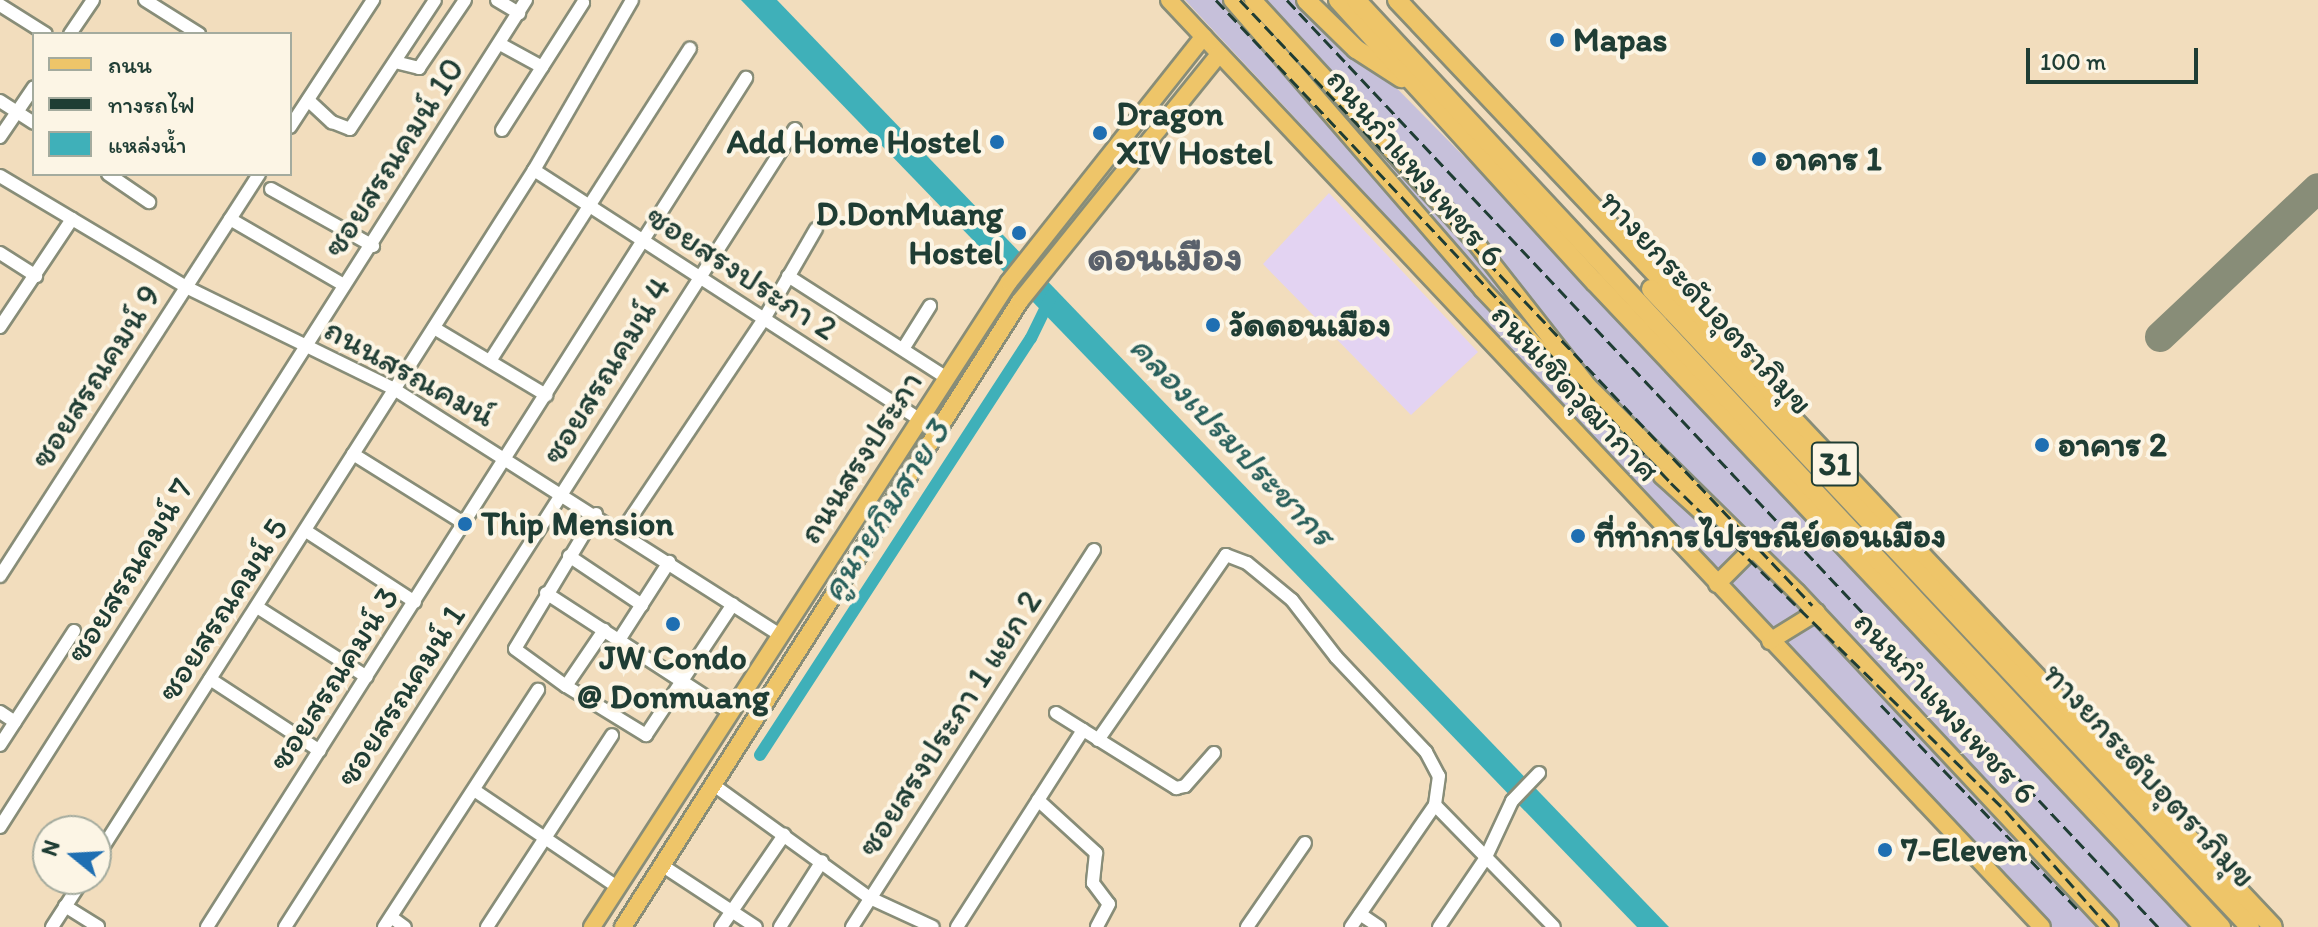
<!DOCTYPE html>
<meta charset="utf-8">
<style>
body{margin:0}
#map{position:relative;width:2318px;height:927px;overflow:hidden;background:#f2ddbd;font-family:Itim,"Playpen Sans Thai",sans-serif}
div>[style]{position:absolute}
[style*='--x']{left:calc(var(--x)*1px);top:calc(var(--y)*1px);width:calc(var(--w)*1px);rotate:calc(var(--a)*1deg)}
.built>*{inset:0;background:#e3d3f2}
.industrial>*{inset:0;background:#c6c0da}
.water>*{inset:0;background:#3fb0b9}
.canal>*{height:12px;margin:-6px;padding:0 6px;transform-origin:6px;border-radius:6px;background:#3fb0b9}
.taxiway>*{height:30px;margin:-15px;padding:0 15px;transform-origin:15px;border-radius:15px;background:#888d78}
.roads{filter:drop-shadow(2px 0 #888d78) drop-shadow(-2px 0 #888d78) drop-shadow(0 2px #888d78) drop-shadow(0 -2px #888d78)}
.minor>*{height:12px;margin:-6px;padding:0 6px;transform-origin:6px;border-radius:6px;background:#fff}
.major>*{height:16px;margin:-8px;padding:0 8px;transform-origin:8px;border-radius:8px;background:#eec569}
.highway>*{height:18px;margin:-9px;padding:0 9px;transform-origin:9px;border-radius:9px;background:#eec569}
.rail>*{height:3px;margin-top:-1.5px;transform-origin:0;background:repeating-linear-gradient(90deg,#1f3d34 0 12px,transparent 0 18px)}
.dots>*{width:22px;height:22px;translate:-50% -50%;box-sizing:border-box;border:4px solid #fcf5e5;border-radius:50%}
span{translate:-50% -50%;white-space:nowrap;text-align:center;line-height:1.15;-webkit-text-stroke:8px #fcf5e5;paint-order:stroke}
.shield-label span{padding:2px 6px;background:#fcf5e5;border:2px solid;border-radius:6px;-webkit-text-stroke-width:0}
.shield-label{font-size:32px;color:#1f3d34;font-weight:700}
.poi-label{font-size:34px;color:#1f3d34;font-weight:700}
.left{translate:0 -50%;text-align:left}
.right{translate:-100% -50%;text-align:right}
.street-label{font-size:34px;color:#1f3d34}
.water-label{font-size:36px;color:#29605c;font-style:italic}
.district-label{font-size:42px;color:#5a616b;font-weight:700}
.legend{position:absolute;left:32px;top:32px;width:260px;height:144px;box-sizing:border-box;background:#fcf5e5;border:2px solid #a4ab9e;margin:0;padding:10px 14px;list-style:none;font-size:24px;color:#1f3d34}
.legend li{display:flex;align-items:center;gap:16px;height:40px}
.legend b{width:40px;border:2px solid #a4ab9e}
.north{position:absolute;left:32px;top:815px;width:80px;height:80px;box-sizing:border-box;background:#fcf5e5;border:2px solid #a4ab9e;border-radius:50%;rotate:288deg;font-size:22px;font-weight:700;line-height:32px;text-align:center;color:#1f3d34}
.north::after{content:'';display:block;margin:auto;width:28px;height:36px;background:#1f6fb2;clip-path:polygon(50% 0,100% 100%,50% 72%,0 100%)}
.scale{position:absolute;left:2026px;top:48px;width:172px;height:36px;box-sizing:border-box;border:4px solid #1f3d34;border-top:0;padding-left:10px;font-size:24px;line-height:28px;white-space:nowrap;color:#1f3d34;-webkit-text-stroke:6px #fcf5e5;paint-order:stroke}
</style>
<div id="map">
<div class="built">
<div style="clip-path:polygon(1329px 193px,1478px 352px,1411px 415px,1263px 264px)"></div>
</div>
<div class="industrial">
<div style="clip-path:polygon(1185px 0,1310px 0,1550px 244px,2192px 927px,2051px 927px)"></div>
</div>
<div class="water">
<div style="clip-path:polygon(741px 0,777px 0,1669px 927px,1637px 927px)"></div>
</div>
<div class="canal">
<div style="--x:760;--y:755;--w:497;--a:-57"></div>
<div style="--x:1031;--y:338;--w:48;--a:-64"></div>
</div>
<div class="taxiway">
<div style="--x:2160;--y:337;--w:217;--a:-43.3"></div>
</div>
<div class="roads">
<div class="minor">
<div style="--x:145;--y:0;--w:64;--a:32.2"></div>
<div style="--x:497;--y:0;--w:26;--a:31"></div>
<div style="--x:0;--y:5;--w:54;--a:32.2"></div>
<div style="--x:70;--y:34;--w:41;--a:-55.9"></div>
<div style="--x:500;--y:44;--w:48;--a:28.7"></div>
<div style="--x:395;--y:62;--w:25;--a:14"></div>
<div style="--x:419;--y:68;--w:82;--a:-55.9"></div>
<div style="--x:308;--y:100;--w:33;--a:43"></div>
<div style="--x:332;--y:122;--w:19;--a:21"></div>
<div style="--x:350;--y:129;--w:154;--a:-56.6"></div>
<div style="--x:0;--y:101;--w:40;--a:32.9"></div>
<div style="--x:290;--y:127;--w:152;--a:-56.8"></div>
<div style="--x:502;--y:130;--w:151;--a:-57.5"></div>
<div style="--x:0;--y:137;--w:60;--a:-55.8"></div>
<div style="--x:534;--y:170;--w:460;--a:32.9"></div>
<div style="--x:108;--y:174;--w:50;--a:34.3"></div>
<div style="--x:0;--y:176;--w:217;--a:30.8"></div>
<div style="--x:186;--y:287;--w:232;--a:26.1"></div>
<div style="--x:394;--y:389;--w:459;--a:32.5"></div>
<div style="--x:271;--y:189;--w:117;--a:29.2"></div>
<div style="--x:230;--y:219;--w:132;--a:30.1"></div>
<div style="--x:0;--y:253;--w:43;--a:32.6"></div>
<div style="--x:788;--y:276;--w:189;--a:32.7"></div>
<div style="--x:0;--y:327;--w:130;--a:-56.3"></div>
<div style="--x:434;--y:328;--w:131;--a:30.9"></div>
<div style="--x:903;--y:349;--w:51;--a:-57.9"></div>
<div style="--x:490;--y:361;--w:371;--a:-57.4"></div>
<div style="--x:353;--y:454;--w:132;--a:32"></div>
<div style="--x:596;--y:514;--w:157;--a:121"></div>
<div style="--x:515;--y:649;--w:63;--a:36"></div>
<div style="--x:566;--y:686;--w:94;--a:31.5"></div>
<div style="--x:646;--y:735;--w:157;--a:-56.4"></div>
<div style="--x:306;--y:531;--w:130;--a:33.1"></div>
<div style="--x:622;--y:531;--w:255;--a:-56.2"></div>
<div style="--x:764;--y:319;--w:104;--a:-60"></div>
<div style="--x:569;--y:556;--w:88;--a:33.9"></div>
<div style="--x:0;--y:576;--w:478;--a:-57.2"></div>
<div style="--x:546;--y:593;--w:221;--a:33"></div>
<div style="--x:257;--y:607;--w:130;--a:32.5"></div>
<div style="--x:619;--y:640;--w:93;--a:-57.3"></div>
<div style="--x:210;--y:679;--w:131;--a:33.2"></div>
<div style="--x:566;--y:686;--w:68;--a:-55.8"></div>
<div style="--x:0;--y:712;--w:18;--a:34"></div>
<div style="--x:1056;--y:713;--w:142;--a:32"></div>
<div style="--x:1176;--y:788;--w:9;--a:-13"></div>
<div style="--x:1185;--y:786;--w:44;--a:-48.7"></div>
<div style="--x:1098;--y:740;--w:225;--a:-55.3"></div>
<div style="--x:1226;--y:555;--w:22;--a:21"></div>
<div style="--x:1247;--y:563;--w:58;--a:39.4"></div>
<div style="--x:1292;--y:600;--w:72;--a:52.3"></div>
<div style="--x:1336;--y:657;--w:131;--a:46.5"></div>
<div style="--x:1426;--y:752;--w:27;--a:62"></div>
<div style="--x:1439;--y:776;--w:29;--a:98"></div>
<div style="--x:1435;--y:805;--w:170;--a:45.7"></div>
<div style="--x:0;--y:745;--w:136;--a:-57"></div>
<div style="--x:715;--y:786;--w:191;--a:35.9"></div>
<div style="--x:870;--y:898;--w:69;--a:24.7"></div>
<div style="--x:474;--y:790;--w:173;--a:34.1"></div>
<div style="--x:1038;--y:800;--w:79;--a:42.4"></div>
<div style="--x:1096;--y:853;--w:30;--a:96"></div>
<div style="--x:1093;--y:883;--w:26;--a:53"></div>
<div style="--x:1109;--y:904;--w:26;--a:118"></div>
<div style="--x:0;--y:827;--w:980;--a:-57.54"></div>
<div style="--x:96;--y:858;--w:816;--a:-57.52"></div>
<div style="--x:534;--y:170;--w:196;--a:-60"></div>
<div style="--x:663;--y:866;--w:111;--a:33.3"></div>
<div style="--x:65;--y:906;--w:39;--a:32"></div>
<div style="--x:1360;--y:914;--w:23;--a:34"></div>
<div style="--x:391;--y:917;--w:17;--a:36"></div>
<div style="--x:52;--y:927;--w:57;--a:-57.1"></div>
<div style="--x:207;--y:927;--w:1006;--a:-57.59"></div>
<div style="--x:285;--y:927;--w:947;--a:-57.42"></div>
<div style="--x:384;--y:927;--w:283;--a:-57"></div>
<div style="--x:487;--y:927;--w:229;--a:-56.9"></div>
<div style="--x:721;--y:927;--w:112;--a:-55.6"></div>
<div style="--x:780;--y:927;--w:78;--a:-57.5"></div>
<div style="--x:852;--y:927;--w:448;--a:-57.3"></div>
<div style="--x:957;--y:927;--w:234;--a:-57.4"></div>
<div style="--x:1247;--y:927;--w:102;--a:-55.4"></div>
<div style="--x:1351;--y:927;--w:148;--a:-55.5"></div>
<div style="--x:1439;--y:927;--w:82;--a:-55.9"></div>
<div style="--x:1485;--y:859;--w:64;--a:-65"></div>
<div style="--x:1512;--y:801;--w:39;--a:-46"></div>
</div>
<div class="major">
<div style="--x:1169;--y:0;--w:1273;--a:46.72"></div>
<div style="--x:1232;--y:0;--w:382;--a:49.1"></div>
<div style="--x:1482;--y:289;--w:144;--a:46.4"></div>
<div style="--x:1253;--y:0;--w:323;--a:47.4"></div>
<div style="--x:1472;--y:238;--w:188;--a:51.9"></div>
<div style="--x:1588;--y:386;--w:293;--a:44.6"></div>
<div style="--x:1797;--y:592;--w:458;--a:46.9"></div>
<div style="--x:1662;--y:476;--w:59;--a:42.3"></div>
<div style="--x:1717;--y:584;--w:48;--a:-45"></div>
<div style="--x:1770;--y:641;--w:55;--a:-31.7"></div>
<div style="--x:592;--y:927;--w:768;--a:-57.12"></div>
<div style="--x:1009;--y:282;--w:313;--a:-51.6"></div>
<div style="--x:623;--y:927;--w:741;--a:-57.62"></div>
<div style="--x:1020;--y:301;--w:317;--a:-51.1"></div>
</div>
<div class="highway">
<div style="--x:1306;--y:0;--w:70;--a:44.4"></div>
<div style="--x:1356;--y:49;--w:54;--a:32.8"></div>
<div style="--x:1338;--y:0;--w:382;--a:47.7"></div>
<div style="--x:1595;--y:282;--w:887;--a:46.64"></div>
<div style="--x:1356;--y:0;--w:1268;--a:46.98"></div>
<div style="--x:1397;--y:0;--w:1275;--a:46.62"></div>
<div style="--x:1651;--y:289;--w:875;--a:46.81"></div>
</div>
</div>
<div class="rail">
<div style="--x:1216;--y:0;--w:664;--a:46.71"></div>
<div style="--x:1671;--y:483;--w:469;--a:44.4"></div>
<div style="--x:2006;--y:811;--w:155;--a:48.4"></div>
<div style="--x:1240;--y:0;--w:833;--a:46.61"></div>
<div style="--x:1287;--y:0;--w:1272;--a:46.78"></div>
<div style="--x:1881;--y:705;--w:287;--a:46.1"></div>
</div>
<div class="dots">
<div style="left:1557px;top:40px;background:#1f6fb2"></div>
<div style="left:1100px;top:133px;background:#1f6fb2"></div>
<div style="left:997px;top:142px;background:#1f6fb2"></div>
<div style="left:1759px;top:159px;background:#1f6fb2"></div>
<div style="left:1019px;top:233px;background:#1f6fb2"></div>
<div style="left:1213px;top:325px;background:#1f6fb2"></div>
<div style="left:2042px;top:445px;background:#1f6fb2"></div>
<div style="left:465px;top:524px;background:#1f6fb2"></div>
<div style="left:1578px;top:536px;background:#1f6fb2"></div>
<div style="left:673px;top:624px;background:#1f6fb2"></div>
<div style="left:1885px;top:850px;background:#1f6fb2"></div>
</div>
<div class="shield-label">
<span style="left:1835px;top:464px">31</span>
</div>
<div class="poi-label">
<span class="left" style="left:1573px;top:40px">Mapas</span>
<span class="left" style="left:1116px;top:133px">Dragon<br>XIV Hostel</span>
<span class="right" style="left:981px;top:142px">Add Home Hostel</span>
<span class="left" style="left:1775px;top:159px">อาคาร 1</span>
<span class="right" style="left:1003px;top:233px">D.DonMuang<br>Hostel</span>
<span class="left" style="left:1229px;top:325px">วัดดอนเมือง</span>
<span class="left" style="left:2058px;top:445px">อาคาร 2</span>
<span class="left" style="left:481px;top:524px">Thip Mension</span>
<span class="left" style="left:1594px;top:536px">ที่ทำการไปรษณีย์ดอนเมือง</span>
<span style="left:673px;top:677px">JW Condo<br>@ Donmuang</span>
<span class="left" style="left:1901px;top:850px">7-Eleven</span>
</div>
<div class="street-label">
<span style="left:393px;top:157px;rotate:-57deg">ซอยสรณคมน์ 10</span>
<span style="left:1416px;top:167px;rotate:49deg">ถนนกำแพงเพชร 6</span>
<span style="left:742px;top:272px;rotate:33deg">ซอยสรงประภา 2</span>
<span style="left:1707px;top:302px;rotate:47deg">ทางยกระดับอุตราภิมุข</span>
<span style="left:606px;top:370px;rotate:-58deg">ซอยสรณคมน์ 4</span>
<span style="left:410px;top:372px;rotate:29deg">ถนนสรณคมน์</span>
<span style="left:95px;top:376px;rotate:-57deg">ซอยสรณคมน์ 9</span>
<span style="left:1576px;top:392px;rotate:47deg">ถนนเชิดวุฒากาศ</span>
<span style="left:860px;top:457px;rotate:-57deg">ถนนสรงประภา</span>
<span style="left:129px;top:570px;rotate:-58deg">ซอยสรณคมน์ 7</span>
<span style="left:222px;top:609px;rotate:-57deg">ซอยสรณคมน์ 5</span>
<span style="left:333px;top:678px;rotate:-57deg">ซอยสรณคมน์ 3</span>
<span style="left:400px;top:695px;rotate:-57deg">ซอยสรณคมน์ 1</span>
<span style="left:1946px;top:707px;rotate:47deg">ถนนกำแพงเพชร 6</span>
<span style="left:949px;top:723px;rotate:-57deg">ซอยสรงประภา 1 แยก 2</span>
<span style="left:2150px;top:775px;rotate:47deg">ทางยกระดับอุตราภิมุข</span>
</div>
<div class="water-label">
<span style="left:1233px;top:440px;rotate:46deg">คลองเปรมประชากร</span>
<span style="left:884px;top:510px;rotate:-57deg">คูนายกิมสาย 3</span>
</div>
<div class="district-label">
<span style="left:1165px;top:256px">ดอนเมือง</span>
</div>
<ul class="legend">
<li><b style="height:10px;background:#eec569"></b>ถนน</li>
<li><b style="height:10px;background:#1f3d34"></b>ทางรถไฟ</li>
<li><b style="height:22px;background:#3fb0b9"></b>แหล่งน้ำ</li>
</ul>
<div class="north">N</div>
<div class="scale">100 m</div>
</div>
